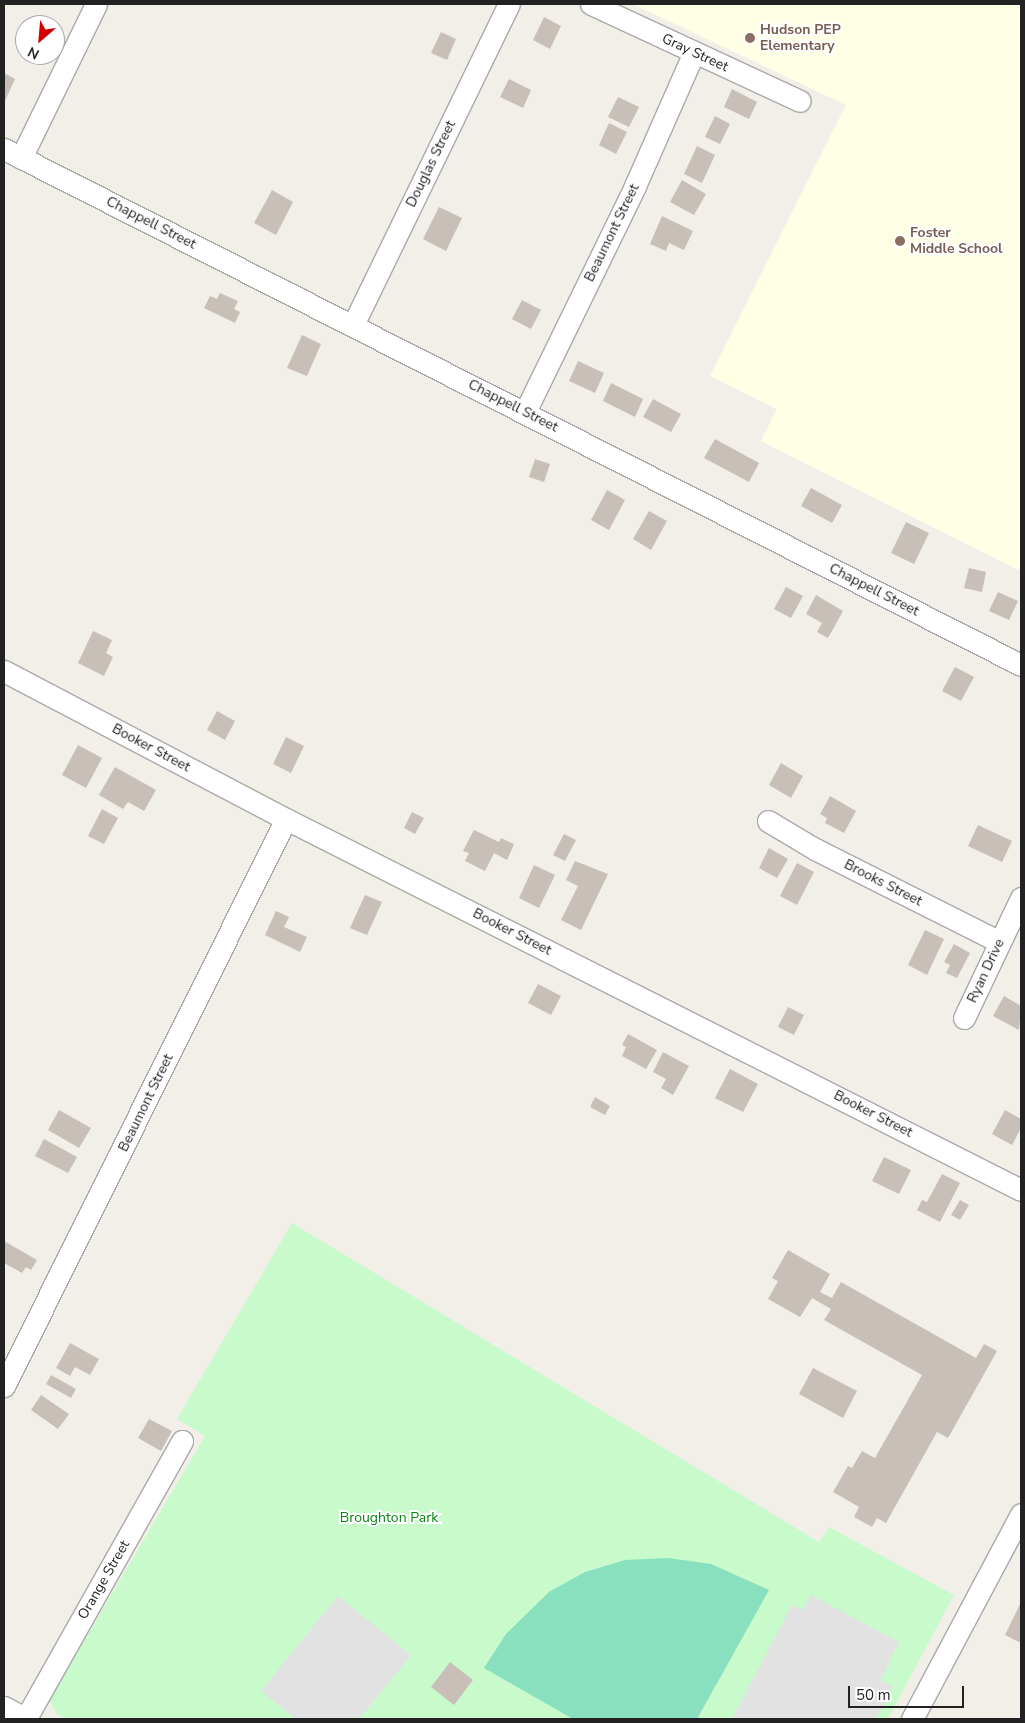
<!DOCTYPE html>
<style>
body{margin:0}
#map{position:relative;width:1025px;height:1723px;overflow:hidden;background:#f2efe9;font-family:"Nunito Sans",sans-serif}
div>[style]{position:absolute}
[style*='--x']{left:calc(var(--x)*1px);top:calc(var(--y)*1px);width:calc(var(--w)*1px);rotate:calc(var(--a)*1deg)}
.education>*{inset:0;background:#ffffe5}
.park>*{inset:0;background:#c8facc}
.pitch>*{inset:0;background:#88e0be}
.parking>*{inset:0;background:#e2e2e2}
.building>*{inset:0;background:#c7bfb8}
.roads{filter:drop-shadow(1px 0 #a9a9a9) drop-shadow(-1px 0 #a9a9a9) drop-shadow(0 1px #a9a9a9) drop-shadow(0 -1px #a9a9a9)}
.minor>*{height:21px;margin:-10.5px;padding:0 10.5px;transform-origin:10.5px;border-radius:10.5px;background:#fff}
.dots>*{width:14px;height:14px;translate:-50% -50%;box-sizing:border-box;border:2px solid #fff;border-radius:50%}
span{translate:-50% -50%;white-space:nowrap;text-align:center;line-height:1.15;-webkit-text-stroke:4px #fff;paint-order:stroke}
.education-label{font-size:14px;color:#785e54;font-weight:700}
.left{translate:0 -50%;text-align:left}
.street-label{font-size:14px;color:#222}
.park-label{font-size:14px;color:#0c8416}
.frame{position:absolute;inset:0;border:5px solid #222;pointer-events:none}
.north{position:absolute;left:15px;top:15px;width:50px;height:50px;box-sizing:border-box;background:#fff;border:1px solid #a7a7a7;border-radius:50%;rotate:207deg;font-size:14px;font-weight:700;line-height:20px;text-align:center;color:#222}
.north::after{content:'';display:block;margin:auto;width:18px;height:22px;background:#d40000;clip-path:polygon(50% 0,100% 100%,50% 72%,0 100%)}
.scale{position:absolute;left:848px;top:1686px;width:116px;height:22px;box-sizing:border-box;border:2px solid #222;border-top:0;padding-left:6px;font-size:15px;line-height:18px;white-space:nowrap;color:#222;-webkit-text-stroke:4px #fff;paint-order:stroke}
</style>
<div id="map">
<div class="education">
<div style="clip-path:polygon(633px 4px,1021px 4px,1021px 571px,761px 441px,777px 409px,710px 376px,846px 105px)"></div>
</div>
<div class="park">
<div style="clip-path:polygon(292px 1223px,819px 1542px,829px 1527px,954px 1595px,888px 1719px,67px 1719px,57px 1714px,49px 1700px,205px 1436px,177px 1419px)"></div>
</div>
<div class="pitch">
<div style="clip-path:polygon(668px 1558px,711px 1564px,769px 1590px,697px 1719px,573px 1719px,484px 1668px,506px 1634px,549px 1592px,585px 1572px,625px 1560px)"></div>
</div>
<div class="parking">
<div style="clip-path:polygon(811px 1595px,899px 1642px,881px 1680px,893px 1686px,876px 1719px,732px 1719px,792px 1605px,803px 1610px)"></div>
<div style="clip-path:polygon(338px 1596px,411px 1655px,359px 1719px,296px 1719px,261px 1691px)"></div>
</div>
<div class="building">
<div style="clip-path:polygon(544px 17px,561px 26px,550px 49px,533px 40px)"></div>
<div style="clip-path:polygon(441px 32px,456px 39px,447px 60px,431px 53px)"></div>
<div style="clip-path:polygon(4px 73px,15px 79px,4px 103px)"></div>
<div style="clip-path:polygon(509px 79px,531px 90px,523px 108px,500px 97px)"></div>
<div style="clip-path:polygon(732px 89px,757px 102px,749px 119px,724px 107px)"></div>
<div style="clip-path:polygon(618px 97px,639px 107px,629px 127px,608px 117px)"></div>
<div style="clip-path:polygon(715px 116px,730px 124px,720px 144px,705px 137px)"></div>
<div style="clip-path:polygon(609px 123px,627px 132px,616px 154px,599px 145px)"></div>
<div style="clip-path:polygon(697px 146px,715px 155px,702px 183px,684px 174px)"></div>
<div style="clip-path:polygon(682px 180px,706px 194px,694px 215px,670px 202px)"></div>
<div style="clip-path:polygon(272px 190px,293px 202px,276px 235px,254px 223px)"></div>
<div style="clip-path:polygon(439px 207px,462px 218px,446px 251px,423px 239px)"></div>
<div style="clip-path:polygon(662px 216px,693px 231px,684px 250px,669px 243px,666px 251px,650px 244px)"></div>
<div style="clip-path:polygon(220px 293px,238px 301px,234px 309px,240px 312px,235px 323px,204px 308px,210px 296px,217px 299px)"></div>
<div style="clip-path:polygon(522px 300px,541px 310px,531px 329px,512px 319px)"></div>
<div style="clip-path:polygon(302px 335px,321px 344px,307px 376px,287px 368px)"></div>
<div style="clip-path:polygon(578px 361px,604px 373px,595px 393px,569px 381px)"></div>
<div style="clip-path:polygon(611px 383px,643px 399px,635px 417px,603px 401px)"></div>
<div style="clip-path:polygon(653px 399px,681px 414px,671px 432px,643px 417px)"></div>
<div style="clip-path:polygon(715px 439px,759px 463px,749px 482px,704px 458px)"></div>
<div style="clip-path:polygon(535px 459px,550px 464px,544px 482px,529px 477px)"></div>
<div style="clip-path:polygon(811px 488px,842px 505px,832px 523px,801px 506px)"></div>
<div style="clip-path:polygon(607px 490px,625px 500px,609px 530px,591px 520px)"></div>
<div style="clip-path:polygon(649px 511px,667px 521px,651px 550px,633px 539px)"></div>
<div style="clip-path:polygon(906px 522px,929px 533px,914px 564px,891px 553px)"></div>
<div style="clip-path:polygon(969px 568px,986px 572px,982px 592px,964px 588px)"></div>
<div style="clip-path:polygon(786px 587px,803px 596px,791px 618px,774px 609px)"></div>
<div style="clip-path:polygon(998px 592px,1018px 601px,1009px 620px,989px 611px)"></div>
<div style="clip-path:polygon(816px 595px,843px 611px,828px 638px,817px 632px,822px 623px,806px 614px)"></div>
<div style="clip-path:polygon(93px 631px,112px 640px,106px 653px,113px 657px,104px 676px,78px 663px)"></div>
<div style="clip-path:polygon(955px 667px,974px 677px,961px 701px,942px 691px)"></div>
<div style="clip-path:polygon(217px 711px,235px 721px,225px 740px,207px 730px)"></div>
<div style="clip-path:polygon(286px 737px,304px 746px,291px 773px,273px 764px)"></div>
<div style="clip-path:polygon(78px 745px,102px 758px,86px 788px,62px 775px)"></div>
<div style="clip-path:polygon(781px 763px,803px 776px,791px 798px,769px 785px)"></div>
<div style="clip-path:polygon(115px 767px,156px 790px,144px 811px,128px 802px,123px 809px,99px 795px)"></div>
<div style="clip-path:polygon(830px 796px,856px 811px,844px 833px,825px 823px,827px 818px,820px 814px)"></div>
<div style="clip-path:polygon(102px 809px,118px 818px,104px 844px,88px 836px)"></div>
<div style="clip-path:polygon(412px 812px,424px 818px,415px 834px,404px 828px)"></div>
<div style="clip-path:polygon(978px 825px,1012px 841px,1002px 862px,968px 846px)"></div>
<div style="clip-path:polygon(474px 830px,499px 842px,501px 838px,514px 844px,507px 860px,494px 853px,485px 871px,465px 861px,469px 853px,463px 851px)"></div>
<div style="clip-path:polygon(564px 834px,576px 840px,565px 861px,553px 855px)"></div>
<div style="clip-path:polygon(769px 848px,788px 859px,777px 878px,759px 868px)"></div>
<div style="clip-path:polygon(575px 861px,608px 874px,581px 930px,561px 920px,578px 886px,566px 880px)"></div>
<div style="clip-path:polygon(797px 863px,814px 872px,797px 905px,780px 896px)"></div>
<div style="clip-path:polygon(534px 865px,555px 875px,539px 908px,519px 898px)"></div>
<div style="clip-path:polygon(365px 895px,382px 902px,367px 935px,350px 928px)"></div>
<div style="clip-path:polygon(276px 911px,289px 917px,284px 927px,307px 937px,300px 952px,265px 935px)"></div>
<div style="clip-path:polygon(925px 930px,944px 939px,927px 975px,908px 965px)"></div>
<div style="clip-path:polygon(954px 944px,970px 953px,957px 978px,946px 973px,950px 965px,944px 962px)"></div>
<div style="clip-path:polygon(538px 984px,561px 996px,551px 1015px,528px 1003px)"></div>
<div style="clip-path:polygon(1004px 996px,1021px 1006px,1019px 1030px,993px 1016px)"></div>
<div style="clip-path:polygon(788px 1007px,804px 1015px,794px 1035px,778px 1027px)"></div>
<div style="clip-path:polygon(628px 1034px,657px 1050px,646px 1069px,622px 1056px,626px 1047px,622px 1045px)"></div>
<div style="clip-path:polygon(663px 1052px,689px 1066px,673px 1095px,661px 1088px,666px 1079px,653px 1072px)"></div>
<div style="clip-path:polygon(730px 1069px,758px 1084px,743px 1112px,715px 1098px)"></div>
<div style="clip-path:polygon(595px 1097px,610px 1106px,605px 1115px,590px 1107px)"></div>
<div style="clip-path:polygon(59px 1110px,91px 1128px,79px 1148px,48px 1130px)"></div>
<div style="clip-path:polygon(1005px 1110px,1021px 1119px,1021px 1128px,1012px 1145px,992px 1134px)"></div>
<div style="clip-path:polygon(44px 1139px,77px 1157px,68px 1173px,35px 1156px)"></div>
<div style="clip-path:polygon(884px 1157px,911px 1170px,899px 1194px,872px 1181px)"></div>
<div style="clip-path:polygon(942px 1174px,960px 1183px,940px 1222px,917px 1210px,922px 1200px,927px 1202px)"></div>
<div style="clip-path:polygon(960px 1200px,969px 1205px,960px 1220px,951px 1215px)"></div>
<div style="clip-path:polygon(4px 1241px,37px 1260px,31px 1270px,26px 1267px,22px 1273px,4px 1263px)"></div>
<div style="clip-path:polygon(788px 1250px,830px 1274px,820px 1292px,832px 1298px,841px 1282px,976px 1358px,984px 1344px,997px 1351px,948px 1438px,937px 1432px,886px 1523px,877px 1518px,872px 1527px,854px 1517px,859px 1507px,833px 1492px,848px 1466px,852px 1468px,862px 1451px,875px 1458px,922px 1375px,824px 1320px,831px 1309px,812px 1298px,800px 1317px,768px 1299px,778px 1281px,772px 1278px)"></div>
<div style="clip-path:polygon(70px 1343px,99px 1359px,90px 1375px,75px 1367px,70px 1376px,56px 1368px)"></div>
<div style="clip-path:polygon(813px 1368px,857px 1391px,843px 1418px,799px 1394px)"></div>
<div style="clip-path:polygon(51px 1375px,76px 1389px,71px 1398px,46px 1384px)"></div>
<div style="clip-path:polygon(41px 1395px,69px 1414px,58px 1429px,31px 1410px)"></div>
<div style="clip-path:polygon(149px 1419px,172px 1431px,161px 1451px,138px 1438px)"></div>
<div style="clip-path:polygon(1021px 1602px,1021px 1643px,1005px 1635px)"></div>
<div style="clip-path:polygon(450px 1662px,473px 1680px,454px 1705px,431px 1687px)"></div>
</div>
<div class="roads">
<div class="minor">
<div style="--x:591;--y:4;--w:230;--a:24.9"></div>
<div style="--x:4;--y:149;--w:1140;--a:26.9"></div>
<div style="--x:21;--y:158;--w:171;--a:-64"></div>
<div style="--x:353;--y:325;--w:357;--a:-64.1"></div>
<div style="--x:525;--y:412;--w:251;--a:-64"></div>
<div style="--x:635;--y:186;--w:146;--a:-66.2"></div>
<div style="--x:4;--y:671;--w:318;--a:27.7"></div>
<div style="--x:286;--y:819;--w:823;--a:26.78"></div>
<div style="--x:768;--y:821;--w:55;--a:30.8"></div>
<div style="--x:815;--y:849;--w:207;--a:26.7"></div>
<div style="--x:964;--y:1018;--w:133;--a:-64.6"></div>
<div style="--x:4;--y:1386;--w:633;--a:-63.56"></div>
<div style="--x:4;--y:1707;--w:26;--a:28"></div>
<div style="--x:26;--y:1718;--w:318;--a:-60.6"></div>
<div style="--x:912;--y:1719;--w:232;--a:-62"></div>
</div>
</div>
<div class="dots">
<div style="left:750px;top:38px;background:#8d6e63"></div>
<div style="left:900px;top:241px;background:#8d6e63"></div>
</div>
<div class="education-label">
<span class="left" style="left:760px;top:38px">Hudson PEP<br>Elementary</span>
<span class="left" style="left:910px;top:241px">Foster<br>Middle School</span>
</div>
<div class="street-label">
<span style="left:695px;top:53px;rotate:25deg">Gray Street</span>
<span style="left:431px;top:164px;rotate:-64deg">Douglas Street</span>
<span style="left:151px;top:223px;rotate:27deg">Chappell Street</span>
<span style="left:612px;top:233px;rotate:-64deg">Beaumont Street</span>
<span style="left:513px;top:406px;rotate:27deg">Chappell Street</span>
<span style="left:874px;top:590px;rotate:27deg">Chappell Street</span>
<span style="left:151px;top:748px;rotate:28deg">Booker Street</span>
<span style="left:883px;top:883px;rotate:27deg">Brooks Street</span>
<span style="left:512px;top:932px;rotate:27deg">Booker Street</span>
<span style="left:986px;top:971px;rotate:-65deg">Ryan Drive</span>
<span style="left:146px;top:1103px;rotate:-64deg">Beaumont Street</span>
<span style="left:873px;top:1114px;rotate:27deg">Booker Street</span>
<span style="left:104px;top:1580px;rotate:-60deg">Orange Street</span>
</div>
<div class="park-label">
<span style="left:389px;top:1518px">Broughton Park</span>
</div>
<div class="frame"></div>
<div class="north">N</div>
<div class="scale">50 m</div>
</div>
